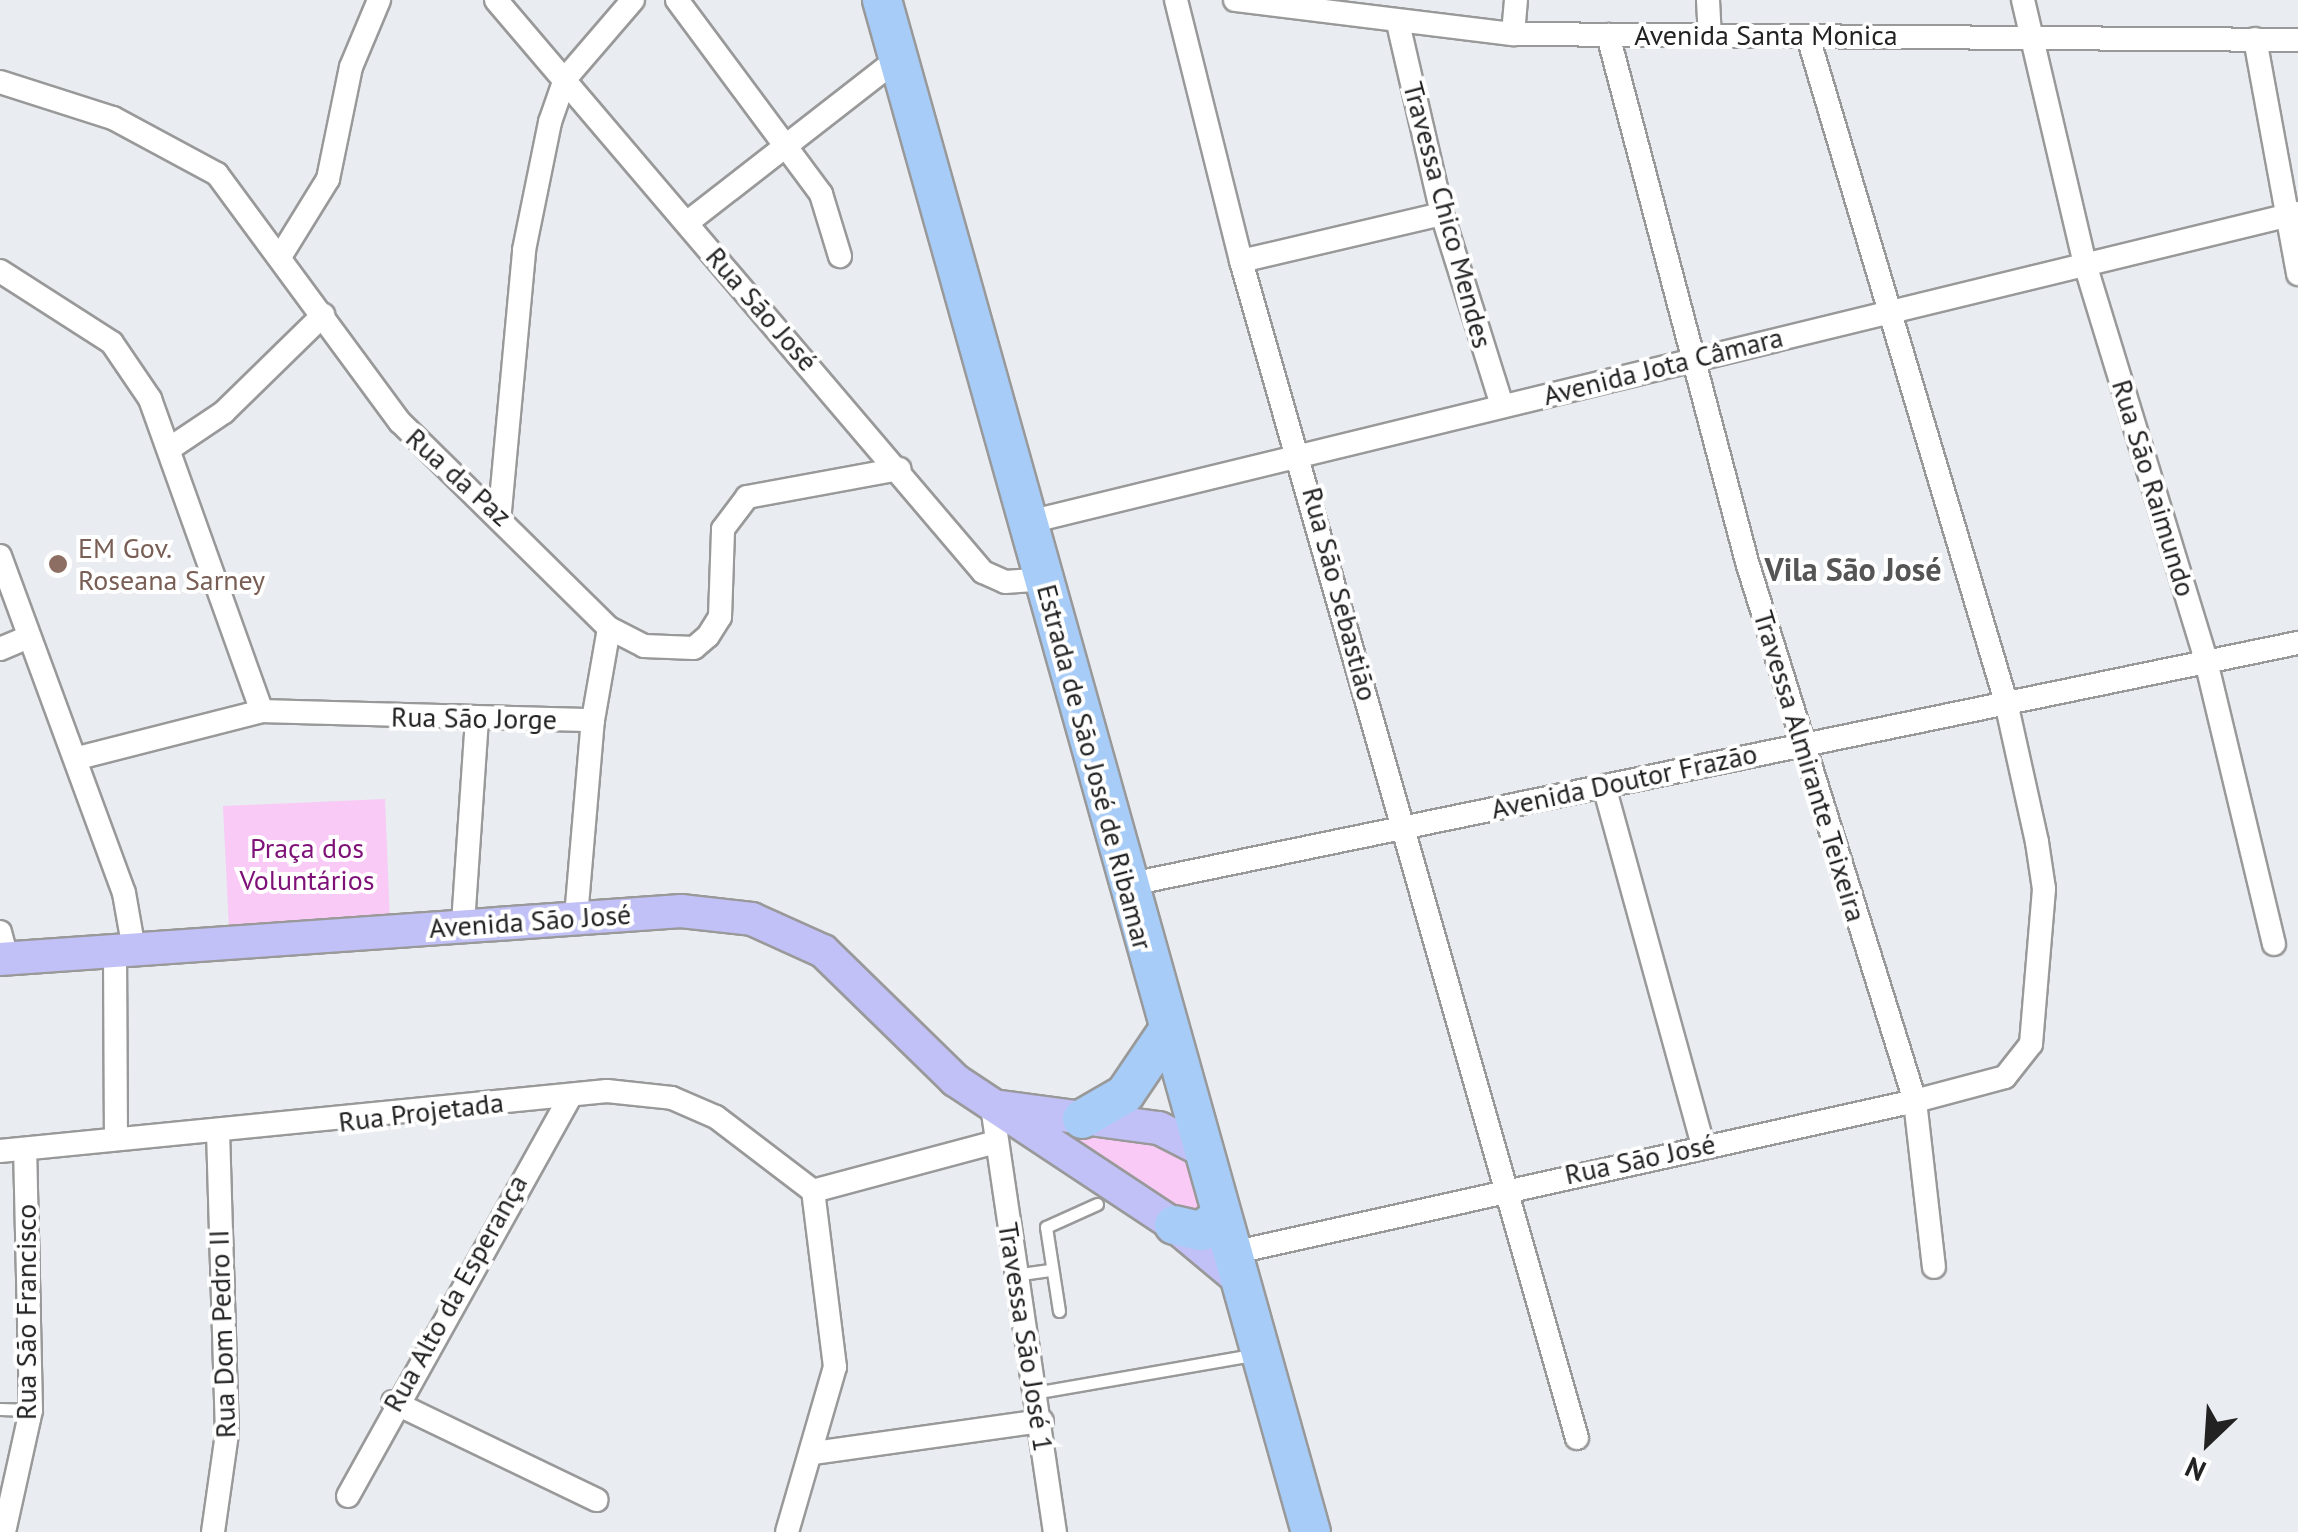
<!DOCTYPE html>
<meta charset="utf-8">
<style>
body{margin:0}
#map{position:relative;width:2298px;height:1532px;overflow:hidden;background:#e9ecf1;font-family:"PT Sans",sans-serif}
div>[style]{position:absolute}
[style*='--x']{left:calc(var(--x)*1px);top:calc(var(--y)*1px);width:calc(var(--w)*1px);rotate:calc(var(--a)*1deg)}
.park>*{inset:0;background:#f8caf5}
.roads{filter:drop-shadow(2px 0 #999) drop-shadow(-2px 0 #999) drop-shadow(0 2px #999) drop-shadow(0 -2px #999)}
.lane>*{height:11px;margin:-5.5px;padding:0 5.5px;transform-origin:5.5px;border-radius:5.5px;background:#fff}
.street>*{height:22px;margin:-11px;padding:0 11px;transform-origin:11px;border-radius:11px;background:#fff}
.secondary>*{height:32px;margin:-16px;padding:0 16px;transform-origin:16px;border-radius:16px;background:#c2c1f7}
.primary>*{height:38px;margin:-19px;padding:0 19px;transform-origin:19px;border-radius:19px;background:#a7ccf8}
.dots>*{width:28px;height:28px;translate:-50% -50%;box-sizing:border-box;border:5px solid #fff;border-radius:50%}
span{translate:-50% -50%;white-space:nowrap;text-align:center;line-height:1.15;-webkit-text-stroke:8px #fff;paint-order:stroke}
.street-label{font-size:28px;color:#222}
.education-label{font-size:28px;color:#785e54}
.left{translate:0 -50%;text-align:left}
.park-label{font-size:28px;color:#7e1178}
.quarter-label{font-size:32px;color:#555;font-weight:700}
.north{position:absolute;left:2158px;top:1392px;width:100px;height:100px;-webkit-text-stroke:8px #fff;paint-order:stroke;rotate:205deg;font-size:28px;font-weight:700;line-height:40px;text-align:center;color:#222}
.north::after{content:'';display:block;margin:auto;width:35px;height:45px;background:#222;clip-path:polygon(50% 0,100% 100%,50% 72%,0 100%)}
</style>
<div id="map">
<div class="park">
<div style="clip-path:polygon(385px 799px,390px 923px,229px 929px,223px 806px)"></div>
<div style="clip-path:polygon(1044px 1123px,1152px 1137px,1178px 1152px,1194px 1170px,1200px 1212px,1185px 1217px)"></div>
</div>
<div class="roads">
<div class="lane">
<div style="--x:1014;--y:1275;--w:36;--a:-8"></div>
<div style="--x:1059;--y:1311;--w:85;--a:-98.8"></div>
<div style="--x:1046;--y:1227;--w:56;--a:-24.3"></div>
<div style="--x:1040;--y:1392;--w:220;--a:-9.9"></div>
<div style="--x:0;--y:1409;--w:31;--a:2"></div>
</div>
<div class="street">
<div style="--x:496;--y:0;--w:751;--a:49.59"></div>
<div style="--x:983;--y:572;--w:24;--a:24"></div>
<div style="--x:1005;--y:582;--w:39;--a:-4"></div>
<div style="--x:677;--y:0;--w:242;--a:53.4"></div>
<div style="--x:821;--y:194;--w:65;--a:73"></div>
<div style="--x:1176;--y:0;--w:269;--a:76"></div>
<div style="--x:1241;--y:261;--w:1224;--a:74.07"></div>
<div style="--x:1235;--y:0;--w:280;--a:7"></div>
<div style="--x:1513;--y:34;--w:785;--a:0.44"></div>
<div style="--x:1708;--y:0;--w:35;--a:87"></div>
<div style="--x:2023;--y:0;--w:271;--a:76.8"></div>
<div style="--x:2085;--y:264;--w:415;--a:73"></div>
<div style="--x:2206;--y:661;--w:291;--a:76.5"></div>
<div style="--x:1398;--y:23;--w:196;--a:77"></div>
<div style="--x:1442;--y:214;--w:201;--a:72.6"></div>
<div style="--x:1513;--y:34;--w:34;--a:-85"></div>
<div style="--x:1608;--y:35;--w:545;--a:75.22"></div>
<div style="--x:1747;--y:562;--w:565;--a:72.69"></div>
<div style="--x:1915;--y:1101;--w:167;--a:83.5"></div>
<div style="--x:2255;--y:39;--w:239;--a:79.6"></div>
<div style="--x:0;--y:82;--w:119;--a:17.7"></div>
<div style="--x:113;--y:118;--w:118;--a:28.3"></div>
<div style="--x:217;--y:174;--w:308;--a:53.6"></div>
<div style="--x:400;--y:422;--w:293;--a:44.6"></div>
<div style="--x:609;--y:628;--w:39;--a:27"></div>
<div style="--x:644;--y:646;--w:50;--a:2.3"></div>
<div style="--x:694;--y:648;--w:18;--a:-41"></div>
<div style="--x:708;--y:636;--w:22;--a:-58"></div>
<div style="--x:720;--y:617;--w:88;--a:-88"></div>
<div style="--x:723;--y:529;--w:40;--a:-53"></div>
<div style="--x:747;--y:497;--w:155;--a:-10.4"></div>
<div style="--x:688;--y:222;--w:267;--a:-37.9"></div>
<div style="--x:283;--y:252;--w:86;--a:-58.3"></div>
<div style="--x:328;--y:179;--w:114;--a:-78.4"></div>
<div style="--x:351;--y:67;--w:73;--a:-67.3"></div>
<div style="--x:1241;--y:261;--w:206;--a:-13.2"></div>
<div style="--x:0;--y:271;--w:133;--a:32.7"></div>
<div style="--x:112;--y:343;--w:68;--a:55.8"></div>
<div style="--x:150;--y:399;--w:331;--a:70.3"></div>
<div style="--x:172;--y:447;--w:63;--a:-33.9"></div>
<div style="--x:224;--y:412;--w:139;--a:-44.4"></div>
<div style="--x:500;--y:511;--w:262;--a:-84.7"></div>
<div style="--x:524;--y:250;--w:131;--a:-78.5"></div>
<div style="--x:550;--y:122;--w:46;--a:-70.8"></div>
<div style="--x:565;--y:79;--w:104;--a:-49.3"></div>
<div style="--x:1029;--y:522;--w:1306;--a:-13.69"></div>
<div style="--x:0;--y:556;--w:359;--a:69.8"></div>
<div style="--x:124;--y:893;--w:58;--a:80"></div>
<div style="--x:0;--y:649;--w:30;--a:-23"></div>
<div style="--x:78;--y:758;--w:190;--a:-14.3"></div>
<div style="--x:262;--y:711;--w:331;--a:1.6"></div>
<div style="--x:593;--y:720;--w:93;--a:-80.1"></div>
<div style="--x:1604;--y:786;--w:372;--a:74.6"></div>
<div style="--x:1126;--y:885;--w:1197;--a:-11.67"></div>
<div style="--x:576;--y:917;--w:198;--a:-85.1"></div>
<div style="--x:463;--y:924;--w:205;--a:-86.1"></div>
<div style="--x:0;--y:932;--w:27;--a:75"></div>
<div style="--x:115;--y:951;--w:188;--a:89.7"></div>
<div style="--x:992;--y:1106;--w:431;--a:81.6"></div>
<div style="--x:0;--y:1151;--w:610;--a:-5.65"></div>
<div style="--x:607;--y:1091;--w:65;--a:6.1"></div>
<div style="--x:672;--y:1098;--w:48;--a:23.4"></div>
<div style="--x:716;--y:1117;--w:122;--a:37.3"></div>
<div style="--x:813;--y:1191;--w:189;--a:-15"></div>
<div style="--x:1232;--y:1253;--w:700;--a:-12.55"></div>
<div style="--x:1915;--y:1101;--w:93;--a:-14.9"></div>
<div style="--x:2005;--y:1077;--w:42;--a:-51.8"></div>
<div style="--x:2031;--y:1044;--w:156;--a:-85.2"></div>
<div style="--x:2044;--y:889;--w:48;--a:-98.5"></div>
<div style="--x:2037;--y:842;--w:143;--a:-102.5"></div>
<div style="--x:2006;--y:702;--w:694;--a:-106.58"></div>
<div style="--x:393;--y:1402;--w:226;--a:25.7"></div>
<div style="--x:813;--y:1453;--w:231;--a:-8"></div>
<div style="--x:348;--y:1496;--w:459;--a:-60.9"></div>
<div style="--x:4;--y:1532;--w:125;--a:-77.5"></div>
<div style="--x:31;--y:1410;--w:261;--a:-91.3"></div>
<div style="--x:213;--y:1532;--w:99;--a:-81.9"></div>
<div style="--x:227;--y:1434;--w:299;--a:-91.7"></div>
<div style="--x:787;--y:1532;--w:172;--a:-73.8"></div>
<div style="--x:835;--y:1367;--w:177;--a:-97.1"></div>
</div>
<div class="secondary">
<div style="--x:0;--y:959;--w:683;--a:-4.03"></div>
<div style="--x:681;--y:911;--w:71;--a:6.4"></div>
<div style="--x:752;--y:919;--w:78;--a:24.3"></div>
<div style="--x:823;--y:951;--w:185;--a:44.3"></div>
<div style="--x:955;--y:1080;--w:263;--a:33.5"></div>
<div style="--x:1174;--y:1225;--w:87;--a:39.9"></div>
<div style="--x:1001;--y:1107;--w:159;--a:7.6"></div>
<div style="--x:1159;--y:1128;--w:51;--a:27.1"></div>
</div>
<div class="primary">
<div style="--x:882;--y:0;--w:1591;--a:74.36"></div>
<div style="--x:1082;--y:1119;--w:50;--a:-30.2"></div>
<div style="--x:1125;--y:1094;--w:75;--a:-55.9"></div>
<div style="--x:1174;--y:1225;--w:28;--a:13"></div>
<div style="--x:1201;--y:1231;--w:25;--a:-37"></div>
</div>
</div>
<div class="dots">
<div style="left:58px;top:564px;background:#8d6e63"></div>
</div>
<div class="street-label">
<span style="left:1766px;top:35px">Avenida Santa Monica</span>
<span style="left:1448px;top:215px;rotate:75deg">Travessa Chico Mendes</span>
<span style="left:762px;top:309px;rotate:49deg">Rua São José</span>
<span style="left:1663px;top:366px;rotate:-14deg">Avenida Jota Câmara</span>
<span style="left:459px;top:477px;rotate:42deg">Rua da Paz</span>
<span style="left:2154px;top:488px;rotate:73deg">Rua São Raimundo</span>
<span style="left:1340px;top:594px;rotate:75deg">Rua São Sebastião</span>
<span style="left:474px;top:718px;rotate:1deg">Rua São Jorge</span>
<span style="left:1810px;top:766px;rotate:73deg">Travessa Almirante Teixeira</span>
<span style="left:1095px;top:767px;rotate:75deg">Estrada de São José de Ribamar</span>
<span style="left:1624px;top:781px;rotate:-12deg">Avenida Doutor Frazão</span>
<span style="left:530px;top:921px;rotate:-4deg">Avenida São José</span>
<span style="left:421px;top:1112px;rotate:-7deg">Rua Projetada</span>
<span style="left:1640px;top:1159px;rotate:-12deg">Rua São José</span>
<span style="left:455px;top:1293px;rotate:-61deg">Rua Alto da Esperança</span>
<span style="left:26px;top:1312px;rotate:-90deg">Rua São Francisco</span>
<span style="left:222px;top:1334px;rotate:-92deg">Rua Dom Pedro II</span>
<span style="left:1026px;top:1337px;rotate:81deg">Travessa São José 1</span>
</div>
<div class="education-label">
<span class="left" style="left:78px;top:564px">EM Gov.<br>Roseana Sarney</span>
</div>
<div class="park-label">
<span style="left:307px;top:864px">Praça dos<br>Voluntários</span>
</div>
<div class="quarter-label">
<span style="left:1853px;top:569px">Vila São José</span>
</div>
<div class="north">N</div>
</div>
